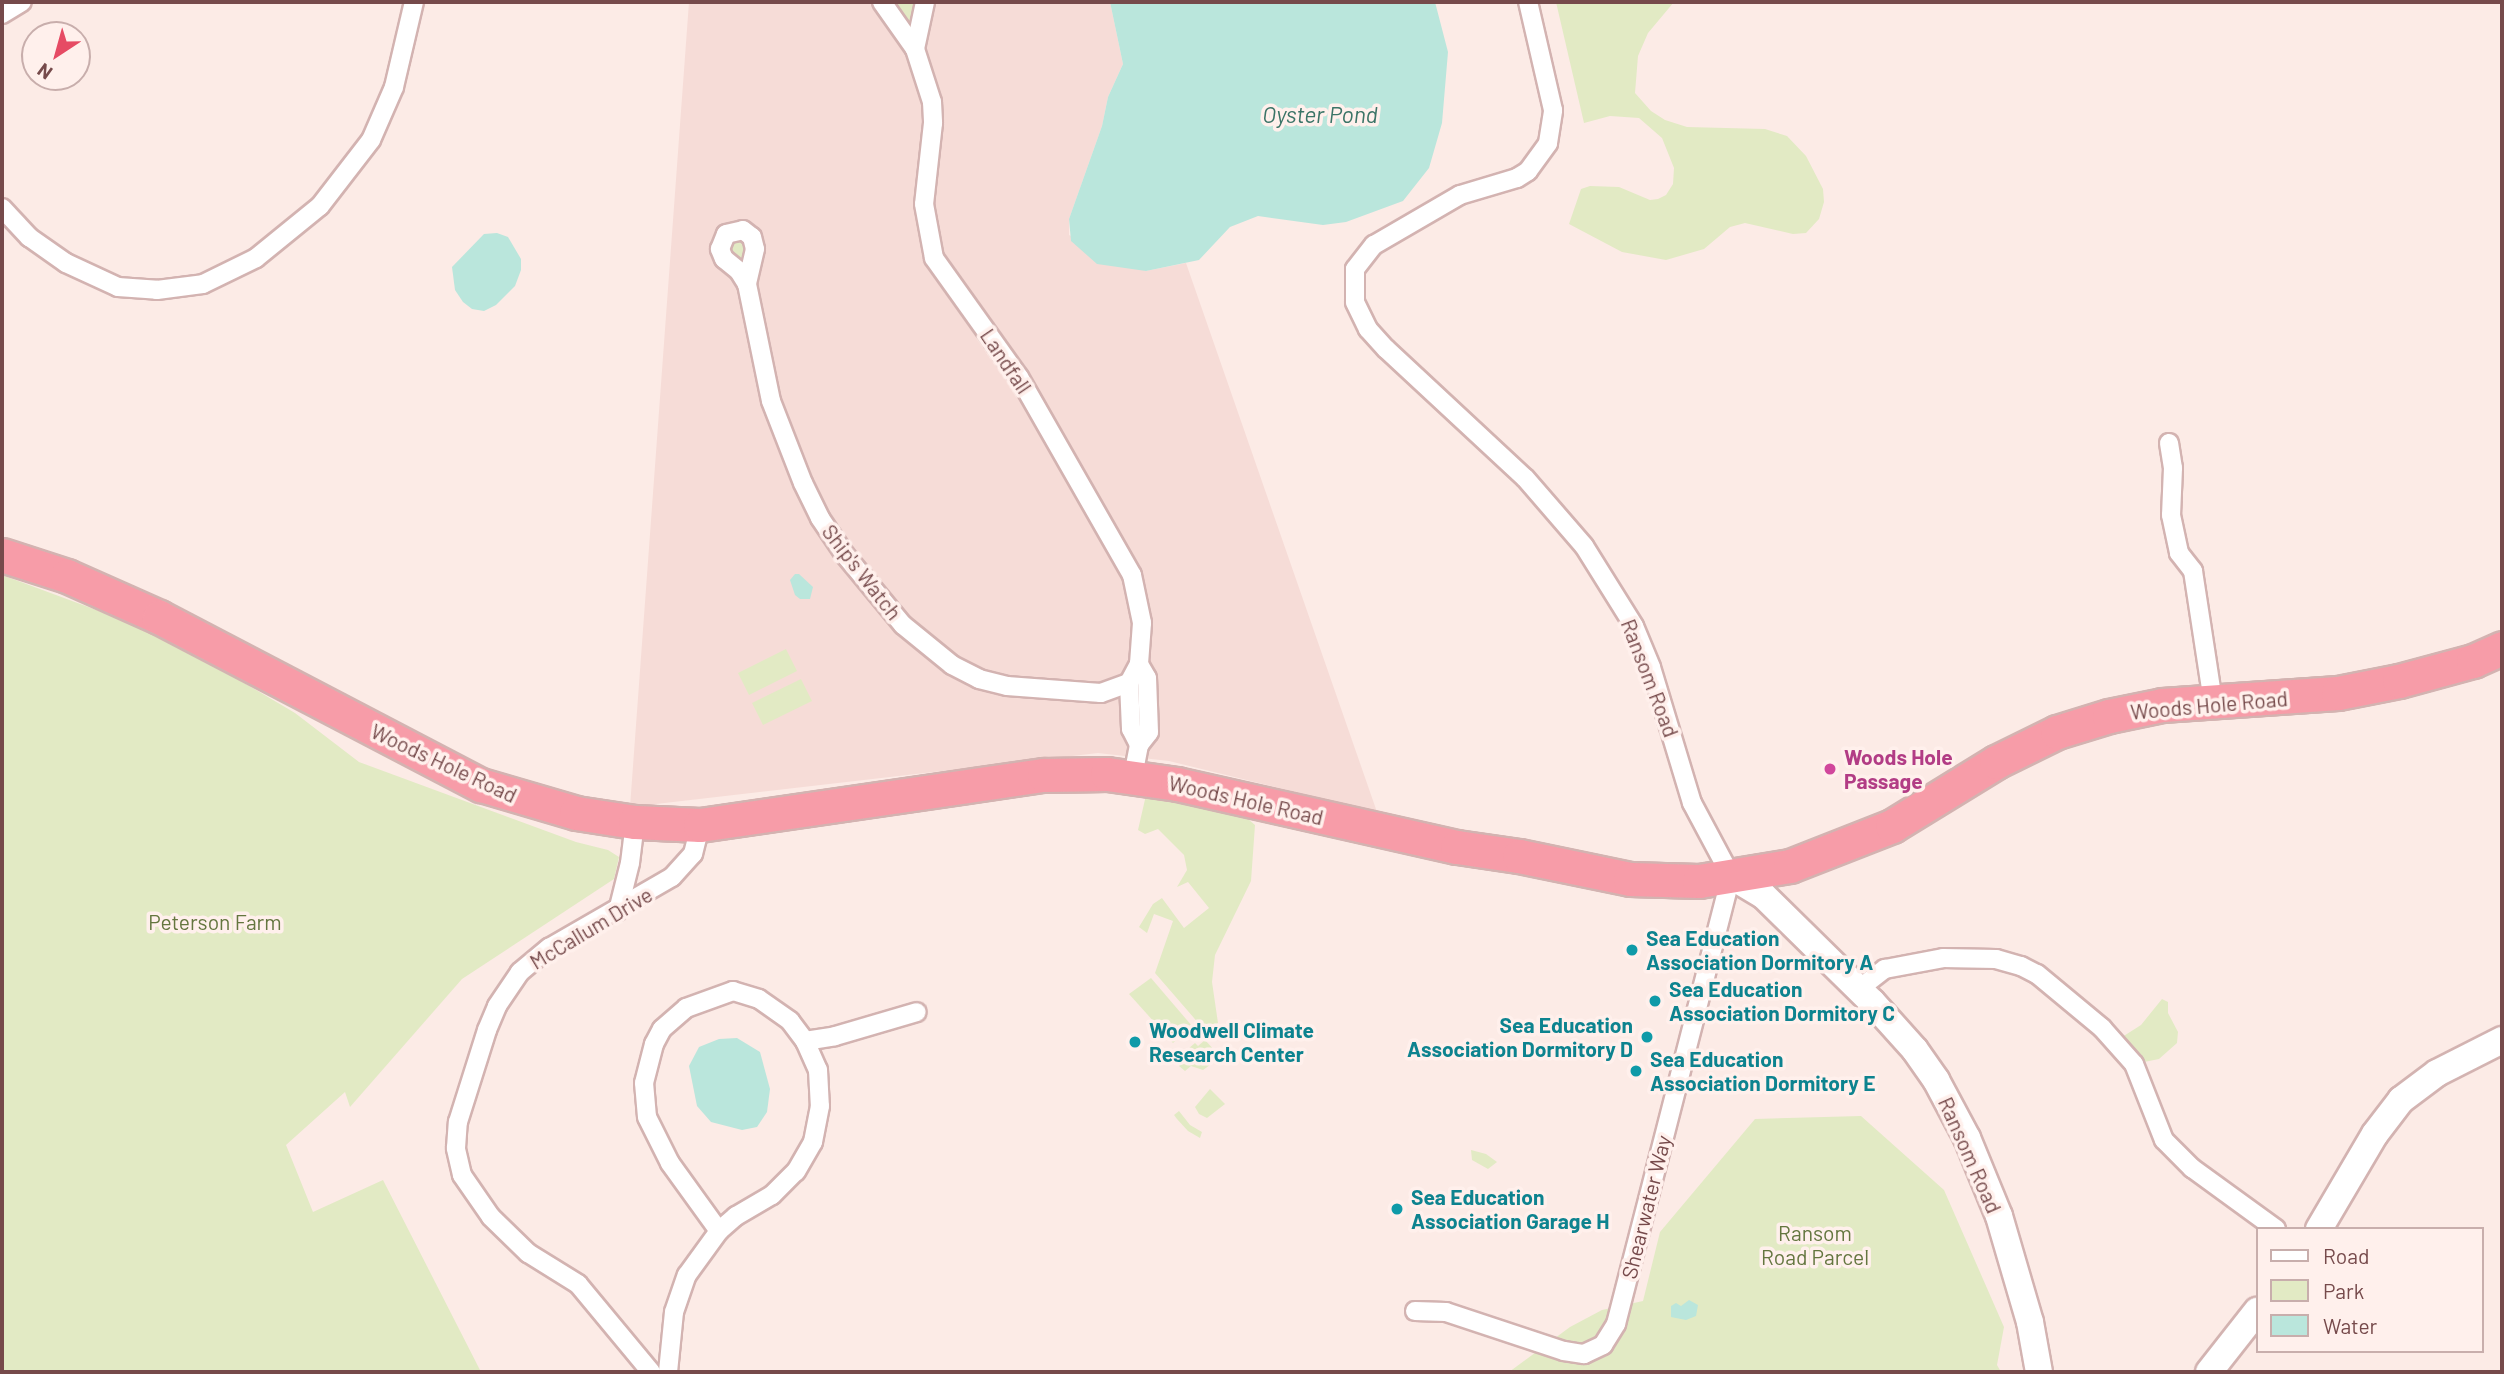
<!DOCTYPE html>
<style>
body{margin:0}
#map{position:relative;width:2504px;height:1374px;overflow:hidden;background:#fcebe6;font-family:Barlow,sans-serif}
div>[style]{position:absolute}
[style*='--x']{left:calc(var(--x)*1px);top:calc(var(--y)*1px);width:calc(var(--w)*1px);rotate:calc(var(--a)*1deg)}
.residential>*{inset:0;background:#f6dcd7}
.green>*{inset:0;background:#e2eac4}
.water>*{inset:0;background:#bae6dc}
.roads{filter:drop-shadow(2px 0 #d3b3b1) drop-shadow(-2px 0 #d3b3b1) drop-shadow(0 2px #d3b3b1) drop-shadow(0 -2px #d3b3b1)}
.street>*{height:18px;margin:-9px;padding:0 9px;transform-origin:9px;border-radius:9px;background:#fff}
.secondary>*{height:26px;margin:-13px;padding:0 13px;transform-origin:13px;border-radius:13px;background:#fff}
.highway>*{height:33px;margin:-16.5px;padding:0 16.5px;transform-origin:16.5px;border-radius:16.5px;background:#f79ca8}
.dots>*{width:19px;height:19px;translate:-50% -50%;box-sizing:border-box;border:4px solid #fff0ec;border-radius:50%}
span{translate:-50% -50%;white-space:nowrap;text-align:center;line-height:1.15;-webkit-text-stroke:7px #fff0ec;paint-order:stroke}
.street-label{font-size:21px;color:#764a4b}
.hotel-label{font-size:21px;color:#b23c85;font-weight:700}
.left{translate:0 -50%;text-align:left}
.park-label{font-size:21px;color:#64763f}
.culture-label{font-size:21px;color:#0d838f;font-weight:700}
.right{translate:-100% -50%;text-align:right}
.water-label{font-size:23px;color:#3b7467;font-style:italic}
.frame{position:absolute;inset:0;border:4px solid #764a4b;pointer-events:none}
.legend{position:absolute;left:2256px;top:1227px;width:228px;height:126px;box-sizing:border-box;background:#fff0ec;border:2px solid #c8aeac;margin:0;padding:9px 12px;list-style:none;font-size:21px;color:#764a4b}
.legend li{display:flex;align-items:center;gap:14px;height:35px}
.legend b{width:35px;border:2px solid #c8aeac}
.north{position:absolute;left:21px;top:21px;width:70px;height:70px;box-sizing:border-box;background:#fff0ec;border:2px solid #c8aeac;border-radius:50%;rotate:216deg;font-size:19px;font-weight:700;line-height:28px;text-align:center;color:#764a4b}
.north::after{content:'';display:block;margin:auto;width:24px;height:32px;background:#e64b64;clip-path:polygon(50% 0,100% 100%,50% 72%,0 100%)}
</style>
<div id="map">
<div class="residential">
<div style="clip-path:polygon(689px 2px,1110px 2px,1123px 64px,1108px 97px,1102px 126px,1069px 219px,1069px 235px,1146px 271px,1186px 263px,1377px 812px,1169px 761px,1098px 753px,630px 807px)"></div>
</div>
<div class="green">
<div style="clip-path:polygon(890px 2px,917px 2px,911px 29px)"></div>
<div style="clip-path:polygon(1556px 2px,1674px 2px,1648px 33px,1638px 56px,1635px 93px,1651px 111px,1665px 120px,1687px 127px,1765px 129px,1787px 136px,1806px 156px,1823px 189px,1824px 202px,1819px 219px,1806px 233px,1793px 234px,1745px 223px,1730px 227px,1704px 249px,1666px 260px,1622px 252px,1569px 224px,1581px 189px,1590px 186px,1619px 187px,1650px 200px,1658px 199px,1666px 195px,1673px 184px,1674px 168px,1662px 138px,1639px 118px,1610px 116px,1584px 123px)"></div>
<div style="clip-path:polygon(728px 239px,748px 239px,745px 258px,734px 260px,725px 243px)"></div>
<div style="clip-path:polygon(2px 575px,118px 618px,205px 660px,295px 713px,359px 762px,576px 842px,608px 850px,619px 857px,614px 879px,462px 979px,350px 1107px,345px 1092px,286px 1145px,313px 1212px,383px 1180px,481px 1372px,2px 1372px)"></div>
<div style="clip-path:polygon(786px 649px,797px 671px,749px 695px,738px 673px)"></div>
<div style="clip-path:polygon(801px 679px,812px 701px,763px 725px,752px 703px)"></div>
<div style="clip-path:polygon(1146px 795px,1248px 819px,1255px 825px,1251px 881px,1215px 955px,1212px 982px,1218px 1023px,1207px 1033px,1155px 973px,1173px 921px,1154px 914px,1147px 933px,1139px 927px,1153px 904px,1162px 898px,1184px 928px,1209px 908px,1188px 882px,1177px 887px,1187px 870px,1184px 855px,1158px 829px,1145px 834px,1138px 830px)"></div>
<div style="clip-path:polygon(1151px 978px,1192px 1026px,1173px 1043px,1129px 994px)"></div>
<div style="clip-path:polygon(2162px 999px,2168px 1002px,2168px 1013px,2178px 1032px,2177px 1043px,2159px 1059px,2139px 1063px,2119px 1039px,2141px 1025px)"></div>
<div style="clip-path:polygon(1205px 1040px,1216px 1052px,1210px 1065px,1203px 1070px,1191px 1066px,1185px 1071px,1179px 1066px,1186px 1057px,1182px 1054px,1195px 1043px,1198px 1046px)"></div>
<div style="clip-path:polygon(1210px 1089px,1225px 1104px,1207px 1118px,1199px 1114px,1195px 1107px)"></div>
<div style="clip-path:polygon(1179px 1111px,1190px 1125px,1202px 1132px,1200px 1138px,1188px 1131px,1177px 1119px,1174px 1115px)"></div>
<div style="clip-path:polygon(1861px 1116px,1944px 1190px,2004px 1327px,1997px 1365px,2001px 1372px,1509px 1372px,1570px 1327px,1602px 1310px,1643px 1301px,1660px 1232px,1755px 1119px)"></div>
<div style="clip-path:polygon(1471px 1150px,1486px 1154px,1497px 1162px,1488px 1169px,1472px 1160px)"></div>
</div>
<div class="water">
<div style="clip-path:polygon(1110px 2px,1435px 2px,1448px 52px,1442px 123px,1429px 168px,1403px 201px,1346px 222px,1323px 225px,1258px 216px,1230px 227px,1199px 260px,1146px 271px,1097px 264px,1071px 241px,1069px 219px,1102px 126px,1108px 97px,1123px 64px)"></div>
<div style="clip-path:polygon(497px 233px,508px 237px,521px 259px,521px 270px,515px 286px,496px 305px,484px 311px,472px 309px,463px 302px,455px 290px,452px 267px,484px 234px)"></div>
<div style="clip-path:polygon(795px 574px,799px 574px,813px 587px,810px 599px,800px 599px,795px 595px,790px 580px)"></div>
<div style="clip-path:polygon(737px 1038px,760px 1052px,770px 1089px,767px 1112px,757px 1127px,742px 1130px,711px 1122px,697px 1106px,689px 1066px,699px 1047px,719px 1039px)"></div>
<div style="clip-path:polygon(1689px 1300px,1698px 1305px,1696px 1316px,1686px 1320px,1671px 1317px,1671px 1306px,1676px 1303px,1681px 1306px)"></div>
</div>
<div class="roads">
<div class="street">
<div style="--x:882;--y:2;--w:57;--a:54.9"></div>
<div style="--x:915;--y:49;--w:56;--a:72.2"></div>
<div style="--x:932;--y:102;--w:21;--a:87"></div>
<div style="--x:933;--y:123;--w:81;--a:96.3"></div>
<div style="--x:924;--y:204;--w:55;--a:79.5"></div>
<div style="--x:934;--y:258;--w:146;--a:54.5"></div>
<div style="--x:1019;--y:377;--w:228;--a:60.3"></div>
<div style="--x:1132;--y:575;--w:49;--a:78.2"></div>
<div style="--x:1142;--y:623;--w:41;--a:94.2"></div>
<div style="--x:1139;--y:664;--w:21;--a:118"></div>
<div style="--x:1129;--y:683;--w:46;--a:87.5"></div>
<div style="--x:1131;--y:729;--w:18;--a:63"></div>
<div style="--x:2;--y:14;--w:23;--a:-31"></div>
<div style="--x:915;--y:49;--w:48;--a:-78"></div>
<div style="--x:2;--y:208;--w:40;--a:47"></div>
<div style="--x:29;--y:237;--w:45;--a:35.1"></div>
<div style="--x:66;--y:263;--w:57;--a:24.8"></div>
<div style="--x:118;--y:287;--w:39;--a:4"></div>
<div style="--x:157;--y:290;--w:46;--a:-7.4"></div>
<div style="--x:203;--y:284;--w:59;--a:-26.1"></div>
<div style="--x:256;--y:258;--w:82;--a:-39.1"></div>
<div style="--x:320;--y:206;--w:83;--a:-52.3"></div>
<div style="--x:371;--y:140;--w:58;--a:-66.5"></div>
<div style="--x:394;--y:87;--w:87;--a:-76.8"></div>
<div style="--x:743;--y:230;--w:11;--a:38"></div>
<div style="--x:752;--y:237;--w:12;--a:76"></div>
<div style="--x:755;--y:249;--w:36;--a:103"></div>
<div style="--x:747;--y:284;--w:15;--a:-122"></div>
<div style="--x:739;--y:271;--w:19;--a:-141"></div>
<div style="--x:724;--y:259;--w:11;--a:-112"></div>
<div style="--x:720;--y:249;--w:16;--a:-68"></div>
<div style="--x:726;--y:234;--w:17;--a:-13"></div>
<div style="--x:747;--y:284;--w:119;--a:78.4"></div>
<div style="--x:771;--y:401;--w:88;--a:68.7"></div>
<div style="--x:803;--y:483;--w:39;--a:64"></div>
<div style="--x:820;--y:518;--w:45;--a:56"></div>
<div style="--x:845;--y:555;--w:91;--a:50.4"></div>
<div style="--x:903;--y:625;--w:63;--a:39.2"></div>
<div style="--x:952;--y:665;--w:30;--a:27"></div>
<div style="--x:979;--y:679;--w:29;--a:14"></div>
<div style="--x:1007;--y:686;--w:94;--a:4.3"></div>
<div style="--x:1101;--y:693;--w:30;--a:-20"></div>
<div style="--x:2169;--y:443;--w:25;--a:81"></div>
<div style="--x:2173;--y:468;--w:47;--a:92.4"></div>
<div style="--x:2171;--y:515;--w:39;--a:78"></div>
<div style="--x:2179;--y:553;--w:23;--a:52"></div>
<div style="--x:2193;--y:571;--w:133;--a:81.3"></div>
<div style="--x:1133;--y:776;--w:32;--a:-79"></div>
<div style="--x:1139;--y:745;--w:16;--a:-52"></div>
<div style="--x:1149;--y:732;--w:54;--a:-92.1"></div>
<div style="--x:1147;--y:678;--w:16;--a:-120"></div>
<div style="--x:618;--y:911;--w:49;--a:-76"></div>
<div style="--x:630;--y:863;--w:41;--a:-83"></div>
<div style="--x:1859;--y:989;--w:33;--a:-38"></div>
<div style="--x:1885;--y:969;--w:59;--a:-10.7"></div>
<div style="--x:1943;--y:958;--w:53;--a:1.1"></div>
<div style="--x:1996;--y:959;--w:26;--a:16"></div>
<div style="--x:2021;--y:966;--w:18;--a:27"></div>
<div style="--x:2037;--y:974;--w:85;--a:39.7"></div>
<div style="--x:2102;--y:1028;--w:48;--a:48.4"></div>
<div style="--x:2134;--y:1064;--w:82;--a:68.5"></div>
<div style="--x:2164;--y:1140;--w:40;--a:45"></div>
<div style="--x:2192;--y:1168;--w:104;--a:36"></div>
<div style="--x:805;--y:1041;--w:32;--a:66"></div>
<div style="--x:818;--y:1070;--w:36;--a:87"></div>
<div style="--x:820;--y:1106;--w:37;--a:101"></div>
<div style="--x:813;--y:1142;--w:34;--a:120"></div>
<div style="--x:796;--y:1171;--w:34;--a:135"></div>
<div style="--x:772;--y:1195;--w:42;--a:149.7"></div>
<div style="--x:736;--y:1216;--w:23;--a:139"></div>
<div style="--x:719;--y:1231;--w:84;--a:-125.8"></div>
<div style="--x:670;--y:1163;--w:51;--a:-116.6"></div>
<div style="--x:647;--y:1117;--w:34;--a:-95"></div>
<div style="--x:644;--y:1083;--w:40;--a:-75.6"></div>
<div style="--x:654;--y:1044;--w:17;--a:-62"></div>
<div style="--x:662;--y:1029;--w:32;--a:-41"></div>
<div style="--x:686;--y:1008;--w:50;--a:-19.9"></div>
<div style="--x:733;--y:991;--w:27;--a:17"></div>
<div style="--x:759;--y:999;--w:38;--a:35"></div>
<div style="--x:790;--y:1021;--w:25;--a:53"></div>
<div style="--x:805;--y:1041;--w:30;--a:-9"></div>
<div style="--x:835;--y:1036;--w:85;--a:-16.3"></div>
<div style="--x:1415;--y:1311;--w:31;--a:2"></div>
<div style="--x:1446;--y:1312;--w:124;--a:18.3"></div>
<div style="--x:1564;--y:1351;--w:20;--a:9"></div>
<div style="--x:1584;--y:1354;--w:21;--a:-25"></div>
<div style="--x:1603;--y:1345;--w:25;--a:-58"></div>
<div style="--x:1616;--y:1324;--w:463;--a:-75.6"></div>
<div style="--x:1731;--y:876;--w:83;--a:-118.1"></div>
<div style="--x:1692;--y:803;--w:142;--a:-106.8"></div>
<div style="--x:1651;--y:667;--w:44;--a:-112.5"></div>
<div style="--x:1634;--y:626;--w:94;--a:-122"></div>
<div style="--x:1584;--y:546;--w:90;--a:-130.9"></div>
<div style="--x:1525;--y:478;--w:190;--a:-137.1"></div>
<div style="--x:1386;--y:349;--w:27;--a:-132"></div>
<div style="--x:1368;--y:329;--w:30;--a:-116"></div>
<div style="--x:1355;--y:302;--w:33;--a:-90"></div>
<div style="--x:1355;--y:269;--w:31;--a:-52"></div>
<div style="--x:1374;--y:245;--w:99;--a:-30.2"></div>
<div style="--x:1460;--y:195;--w:59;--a:-16.6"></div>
<div style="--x:1517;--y:178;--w:13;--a:-32"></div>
<div style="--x:1528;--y:171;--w:34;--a:-54"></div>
<div style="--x:1548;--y:143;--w:33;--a:-81"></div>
<div style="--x:1553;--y:110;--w:111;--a:-103"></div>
<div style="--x:651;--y:1372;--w:114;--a:-129.7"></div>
<div style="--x:578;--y:1284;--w:59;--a:-148.2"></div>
<div style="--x:528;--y:1253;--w:52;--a:-135.8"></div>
<div style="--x:491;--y:1217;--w:51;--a:-124.6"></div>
<div style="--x:462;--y:1175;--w:28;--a:-103"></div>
<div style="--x:456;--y:1148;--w:26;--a:-86"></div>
<div style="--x:458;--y:1122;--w:96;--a:-72.5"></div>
<div style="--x:487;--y:1030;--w:26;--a:-67"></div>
<div style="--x:497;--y:1006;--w:41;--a:-55.9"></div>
<div style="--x:520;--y:972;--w:38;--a:-40"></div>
<div style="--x:549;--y:948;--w:142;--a:-30"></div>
<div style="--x:672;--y:877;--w:31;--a:-48"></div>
<div style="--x:693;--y:854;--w:30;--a:-76"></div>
<div style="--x:668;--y:1372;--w:60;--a:-84.3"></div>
<div style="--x:674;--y:1312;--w:39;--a:-71"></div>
<div style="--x:687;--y:1275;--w:54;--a:-54"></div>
</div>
<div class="secondary">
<div style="--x:1731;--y:876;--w:37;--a:31"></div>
<div style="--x:1763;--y:895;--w:153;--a:44.5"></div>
<div style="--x:1872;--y:1002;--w:64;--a:48.1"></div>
<div style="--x:1915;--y:1050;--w:37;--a:55"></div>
<div style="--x:1936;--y:1080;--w:66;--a:61.9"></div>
<div style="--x:1967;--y:1138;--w:84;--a:67.7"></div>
<div style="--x:1999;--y:1216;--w:110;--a:73.7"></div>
<div style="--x:2030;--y:1322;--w:51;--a:79.8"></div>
<div style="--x:2319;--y:1229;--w:110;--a:-59.5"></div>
<div style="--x:2375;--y:1134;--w:43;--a:-52.6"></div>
<div style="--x:2401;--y:1100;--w:45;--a:-36.9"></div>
<div style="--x:2437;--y:1073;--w:73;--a:-26.9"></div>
<div style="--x:2209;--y:1372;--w:78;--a:-51.8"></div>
</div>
<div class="highway">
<div style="--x:2;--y:555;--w:68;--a:17.9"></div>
<div style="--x:67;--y:576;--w:101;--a:24"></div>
<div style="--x:159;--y:617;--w:363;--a:27.6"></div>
<div style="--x:481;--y:785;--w:99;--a:16.4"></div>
<div style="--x:576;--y:813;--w:60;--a:8.7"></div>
<div style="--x:635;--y:822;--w:65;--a:2.6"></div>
<div style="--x:700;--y:825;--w:348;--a:-8.3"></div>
<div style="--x:1044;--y:775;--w:63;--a:-0.9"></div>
<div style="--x:1107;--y:774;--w:71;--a:8.1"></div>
<div style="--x:1177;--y:784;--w:287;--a:12.7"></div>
<div style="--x:1457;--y:847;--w:63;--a:8.3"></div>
<div style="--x:1519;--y:856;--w:113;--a:11.7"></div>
<div style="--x:1630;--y:879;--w:69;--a:1.7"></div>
<div style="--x:1699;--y:881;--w:92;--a:-9.4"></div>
<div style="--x:1790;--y:866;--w:110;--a:-21.4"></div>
<div style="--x:1892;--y:826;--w:122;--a:-31.6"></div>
<div style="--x:1996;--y:762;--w:68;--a:-26.2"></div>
<div style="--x:2057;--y:732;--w:54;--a:-17.1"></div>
<div style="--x:2109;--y:716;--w:54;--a:-11.7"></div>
<div style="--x:2162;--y:705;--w:176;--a:-3.9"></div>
<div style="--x:2338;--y:693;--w:62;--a:-11.1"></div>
<div style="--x:2399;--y:681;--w:77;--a:-15.1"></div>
<div style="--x:2473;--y:661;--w:32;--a:-24"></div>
</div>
</div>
<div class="dots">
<div style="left:1830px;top:769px;background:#d1479c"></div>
<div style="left:1632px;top:950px;background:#0f9aa8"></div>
<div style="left:1655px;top:1001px;background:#0f9aa8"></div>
<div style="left:1647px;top:1037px;background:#0f9aa8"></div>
<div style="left:1135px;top:1042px;background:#0f9aa8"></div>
<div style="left:1636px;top:1071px;background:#0f9aa8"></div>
<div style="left:1397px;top:1209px;background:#0f9aa8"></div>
</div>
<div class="street-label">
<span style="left:1006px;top:361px;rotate:56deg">Landfall</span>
<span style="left:862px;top:572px;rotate:52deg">Ship's Watch</span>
<span style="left:1650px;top:678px;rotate:69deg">Ransom Road</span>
<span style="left:2209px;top:705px;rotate:-5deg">Woods Hole Road</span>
<span style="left:444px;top:763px;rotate:25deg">Woods Hole Road</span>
<span style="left:1246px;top:800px;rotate:13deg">Woods Hole Road</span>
<span style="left:591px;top:928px;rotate:-31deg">McCallum Drive</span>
<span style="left:1970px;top:1155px;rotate:66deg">Ransom Road</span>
<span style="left:1646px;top:1207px;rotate:-76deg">Shearwater Way</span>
</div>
<div class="hotel-label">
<span class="left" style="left:1844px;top:769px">Woods Hole<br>Passage</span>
</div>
<div class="park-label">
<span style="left:215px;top:922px">Peterson Farm</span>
<span style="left:1815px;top:1245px">Ransom<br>Road Parcel</span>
</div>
<div class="culture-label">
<span class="left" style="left:1646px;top:950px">Sea Education<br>Association Dormitory A</span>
<span class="left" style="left:1669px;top:1001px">Sea Education<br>Association Dormitory C</span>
<span class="right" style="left:1633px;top:1037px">Sea Education<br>Association Dormitory D</span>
<span class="left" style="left:1149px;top:1042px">Woodwell Climate<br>Research Center</span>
<span class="left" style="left:1650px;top:1071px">Sea Education<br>Association Dormitory E</span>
<span class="left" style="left:1411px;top:1209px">Sea Education<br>Association Garage H</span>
</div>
<div class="water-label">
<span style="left:1320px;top:114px">Oyster Pond</span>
</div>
<div class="frame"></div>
<ul class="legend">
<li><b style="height:9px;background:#fff"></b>Road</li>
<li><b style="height:19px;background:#e2eac4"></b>Park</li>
<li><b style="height:19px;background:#bae6dc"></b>Water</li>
</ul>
<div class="north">N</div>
</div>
